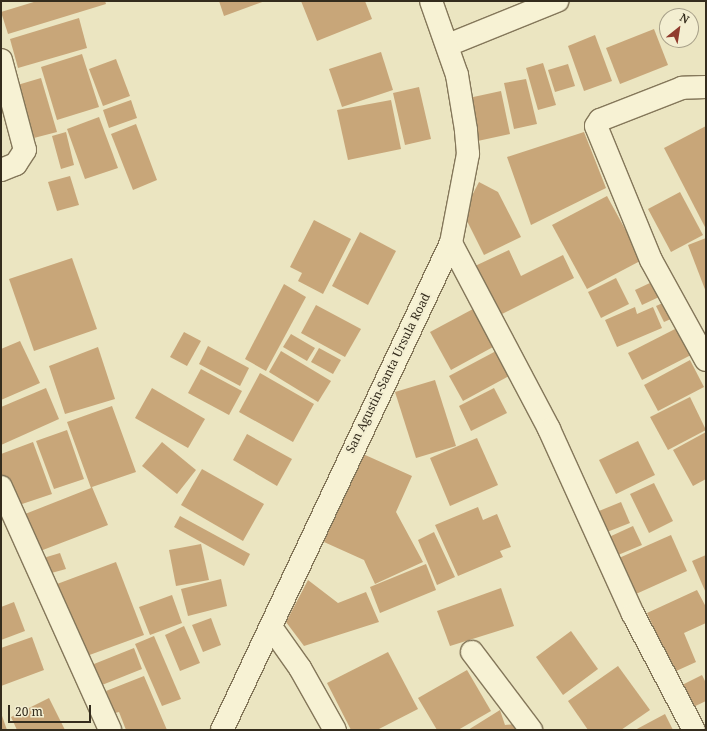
<!DOCTYPE html>
<style>
body{margin:0}
#map{position:relative;width:707px;height:731px;overflow:hidden;background:#ebe5c1;font-family:"Noto Serif",serif}
div>[style]{position:absolute}
[style*='--x']{left:calc(var(--x)*1px);top:calc(var(--y)*1px);width:calc(var(--w)*1px);rotate:calc(var(--a)*1deg)}
.building>*{inset:0;background:#c8a679}
.roads{filter:drop-shadow(1px 0 #84775a) drop-shadow(-1px 0 #84775a) drop-shadow(0 1px #84775a) drop-shadow(0 -1px #84775a)}
.minor>*{height:22px;margin:-11px;padding:0 11px;transform-origin:11px;border-radius:11px;background:#f7f2d4}
span{translate:-50% -50%;white-space:nowrap;text-align:center;line-height:1.15;-webkit-text-stroke:4px #f3eed1;paint-order:stroke}
.street-label{font-size:12px;color:#342c1d}
.frame{position:absolute;inset:0;border:2px solid #342c1d;pointer-events:none}
.north{position:absolute;left:659px;top:8px;width:40px;height:40px;box-sizing:border-box;background:#f3eed1;border:1px solid #a7a089;border-radius:50%;rotate:30deg;font-size:11px;font-weight:700;line-height:16px;text-align:center;color:#342c1d}
.north::after{content:'';display:block;margin:auto;width:14px;height:18px;background:#903b2d;clip-path:polygon(50% 0,100% 100%,50% 72%,0 100%)}
.scale{position:absolute;left:8px;top:705px;width:83px;height:18px;box-sizing:border-box;border:2px solid #342c1d;border-top:0;padding-left:5px;font-size:12px;line-height:14px;white-space:nowrap;color:#342c1d;-webkit-text-stroke:3px #f3eed1;paint-order:stroke}
</style>
<div id="map">
<div class="building">
<div style="clip-path:polygon(37px 1px,105px 1px,106px 4px,8px 34px,1px 12px)"></div>
<div style="clip-path:polygon(219px 1px,265px 1px,224px 16px)"></div>
<div style="clip-path:polygon(301px 1px,365px 1px,372px 19px,317px 41px)"></div>
<div style="clip-path:polygon(79px 18px,87px 48px,18px 68px,10px 39px)"></div>
<div style="clip-path:polygon(654px 29px,668px 65px,620px 84px,606px 48px)"></div>
<div style="clip-path:polygon(595px 35px,612px 81px,584px 91px,568px 46px)"></div>
<div style="clip-path:polygon(381px 52px,393px 90px,342px 107px,329px 69px)"></div>
<div style="clip-path:polygon(82px 54px,99px 107px,57px 120px,41px 67px)"></div>
<div style="clip-path:polygon(116px 59px,130px 96px,103px 106px,89px 69px)"></div>
<div style="clip-path:polygon(543px 63px,556px 105px,538px 110px,526px 68px)"></div>
<div style="clip-path:polygon(568px 64px,575px 86px,555px 92px,548px 70px)"></div>
<div style="clip-path:polygon(41px 78px,57px 132px,30px 139px,14px 86px)"></div>
<div style="clip-path:polygon(526px 79px,537px 124px,514px 129px,504px 83px)"></div>
<div style="clip-path:polygon(419px 87px,431px 139px,405px 145px,393px 93px)"></div>
<div style="clip-path:polygon(501px 91px,510px 134px,473px 142px,464px 99px)"></div>
<div style="clip-path:polygon(131px 100px,137px 118px,109px 128px,103px 110px)"></div>
<div style="clip-path:polygon(391px 100px,401px 149px,348px 160px,337px 110px)"></div>
<div style="clip-path:polygon(99px 117px,118px 168px,85px 179px,67px 129px)"></div>
<div style="clip-path:polygon(136px 124px,157px 180px,133px 190px,111px 134px)"></div>
<div style="clip-path:polygon(706px 126px,706px 229px,664px 148px)"></div>
<div style="clip-path:polygon(66px 132px,74px 165px,61px 169px,52px 136px)"></div>
<div style="clip-path:polygon(584px 132px,606px 188px,531px 225px,507px 157px)"></div>
<div style="clip-path:polygon(70px 176px,79px 205px,57px 211px,48px 182px)"></div>
<div style="clip-path:polygon(479px 182px,498px 192px,521px 237px,484px 255px,463px 213px)"></div>
<div style="clip-path:polygon(680px 192px,703px 235px,671px 252px,648px 209px)"></div>
<div style="clip-path:polygon(607px 196px,642px 260px,587px 289px,552px 225px)"></div>
<div style="clip-path:polygon(314px 220px,351px 239px,323px 294px,298px 281px,302px 273px,290px 267px)"></div>
<div style="clip-path:polygon(360px 232px,396px 251px,368px 305px,332px 286px)"></div>
<div style="clip-path:polygon(706px 238px,706px 292px,688px 245px)"></div>
<div style="clip-path:polygon(509px 250px,521px 276px,563px 255px,574px 278px,500px 315px,475px 266px)"></div>
<div style="clip-path:polygon(72px 258px,97px 329px,34px 351px,9px 279px)"></div>
<div style="clip-path:polygon(616px 278px,629px 304px,601px 318px,588px 292px)"></div>
<div style="clip-path:polygon(652px 282px,659px 297px,642px 305px,635px 290px)"></div>
<div style="clip-path:polygon(284px 284px,306px 297px,266px 371px,245px 359px)"></div>
<div style="clip-path:polygon(665px 302px,673px 318px,664px 322px,656px 306px)"></div>
<div style="clip-path:polygon(316px 305px,361px 329px,345px 357px,301px 333px)"></div>
<div style="clip-path:polygon(635px 307px,637px 314px,653px 307px,662px 328px,617px 347px,605px 320px)"></div>
<div style="clip-path:polygon(473px 309px,493px 347px,451px 370px,430px 332px)"></div>
<div style="clip-path:polygon(677px 328px,691px 355px,642px 380px,628px 353px)"></div>
<div style="clip-path:polygon(184px 332px,201px 341px,187px 366px,170px 357px)"></div>
<div style="clip-path:polygon(291px 334px,315px 348px,307px 361px,283px 347px)"></div>
<div style="clip-path:polygon(20px 341px,40px 383px,1px 400px,1px 349px)"></div>
<div style="clip-path:polygon(208px 346px,249px 368px,240px 386px,199px 364px)"></div>
<div style="clip-path:polygon(98px 347px,115px 399px,65px 414px,49px 366px)"></div>
<div style="clip-path:polygon(319px 348px,341px 360px,333px 374px,311px 362px)"></div>
<div style="clip-path:polygon(281px 351px,331px 381px,318px 402px,269px 372px)"></div>
<div style="clip-path:polygon(496px 351px,509px 376px,463px 401px,449px 376px)"></div>
<div style="clip-path:polygon(690px 360px,704px 387px,658px 411px,644px 385px)"></div>
<div style="clip-path:polygon(201px 369px,242px 391px,229px 415px,188px 393px)"></div>
<div style="clip-path:polygon(260px 373px,314px 404px,293px 442px,239px 412px)"></div>
<div style="clip-path:polygon(435px 380px,456px 446px,416px 458px,395px 392px)"></div>
<div style="clip-path:polygon(46px 388px,59px 419px,1px 445px,1px 407px)"></div>
<div style="clip-path:polygon(152px 388px,205px 419px,188px 448px,135px 418px)"></div>
<div style="clip-path:polygon(494px 388px,507px 413px,471px 431px,459px 406px)"></div>
<div style="clip-path:polygon(690px 397px,706px 430px,668px 450px,650px 417px)"></div>
<div style="clip-path:polygon(112px 406px,136px 472px,92px 487px,108px 525px,35px 553px,20px 516px,91px 488px,67px 422px)"></div>
<div style="clip-path:polygon(67px 430px,84px 479px,54px 489px,36px 441px)"></div>
<div style="clip-path:polygon(706px 432px,706px 479px,693px 486px,673px 450px)"></div>
<div style="clip-path:polygon(247px 434px,292px 459px,277px 486px,233px 460px)"></div>
<div style="clip-path:polygon(477px 438px,498px 485px,450px 506px,430px 458px)"></div>
<div style="clip-path:polygon(638px 441px,655px 475px,616px 494px,599px 460px)"></div>
<div style="clip-path:polygon(33px 442px,52px 494px,13px 507px,1px 474px,1px 454px)"></div>
<div style="clip-path:polygon(162px 442px,196px 470px,177px 494px,142px 466px)"></div>
<div style="clip-path:polygon(363px 454px,412px 476px,396px 512px,423px 562px,375px 584px,364px 560px,324px 542px)"></div>
<div style="clip-path:polygon(202px 469px,264px 504px,243px 541px,181px 505px)"></div>
<div style="clip-path:polygon(654px 483px,673px 521px,649px 533px,630px 494px)"></div>
<div style="clip-path:polygon(621px 502px,630px 523px,607px 532px,599px 511px)"></div>
<div style="clip-path:polygon(478px 507px,483px 520px,497px 514px,511px 547px,500px 551px,503px 557px,458px 576px,435px 525px)"></div>
<div style="clip-path:polygon(180px 516px,250px 554px,244px 566px,174px 527px)"></div>
<div style="clip-path:polygon(633px 526px,642px 545px,618px 555px,609px 537px)"></div>
<div style="clip-path:polygon(434px 532px,455px 577px,437px 585px,418px 540px)"></div>
<div style="clip-path:polygon(671px 535px,687px 571px,636px 594px,619px 558px)"></div>
<div style="clip-path:polygon(201px 544px,209px 580px,176px 586px,169px 550px)"></div>
<div style="clip-path:polygon(60px 553px,66px 569px,44px 575px,40px 559px)"></div>
<div style="clip-path:polygon(706px 555px,706px 593px,692px 561px)"></div>
<div style="clip-path:polygon(116px 562px,144px 635px,84px 657px,57px 584px)"></div>
<div style="clip-path:polygon(426px 564px,436px 590px,380px 613px,370px 587px)"></div>
<div style="clip-path:polygon(221px 579px,227px 606px,188px 616px,181px 589px)"></div>
<div style="clip-path:polygon(308px 580px,338px 603px,366px 592px,379px 622px,304px 646px,286px 622px)"></div>
<div style="clip-path:polygon(501px 588px,514px 626px,450px 646px,437px 611px)"></div>
<div style="clip-path:polygon(697px 590px,706px 607px,706px 623px,684px 633px,696px 662px,674px 672px,647px 613px)"></div>
<div style="clip-path:polygon(172px 595px,182px 623px,150px 635px,139px 607px)"></div>
<div style="clip-path:polygon(14px 602px,25px 631px,1px 640px,1px 607px)"></div>
<div style="clip-path:polygon(211px 618px,221px 645px,203px 652px,192px 625px)"></div>
<div style="clip-path:polygon(184px 626px,200px 663px,180px 671px,165px 635px)"></div>
<div style="clip-path:polygon(571px 631px,598px 669px,563px 695px,536px 657px)"></div>
<div style="clip-path:polygon(154px 636px,181px 699px,162px 706px,135px 644px)"></div>
<div style="clip-path:polygon(32px 637px,44px 670px,1px 686px,1px 648px)"></div>
<div style="clip-path:polygon(134px 648px,142px 669px,97px 687px,89px 666px)"></div>
<div style="clip-path:polygon(388px 652px,418px 709px,377px 730px,351px 730px,327px 683px)"></div>
<div style="clip-path:polygon(618px 666px,650px 710px,621px 730px,588px 730px,568px 701px)"></div>
<div style="clip-path:polygon(467px 670px,491px 711px,458px 730px,437px 730px,418px 698px)"></div>
<div style="clip-path:polygon(702px 675px,706px 683px,706px 701px,689px 709px,678px 687px)"></div>
<div style="clip-path:polygon(144px 676px,167px 730px,126px 730px,119px 712px,115px 713px,106px 691px)"></div>
<div style="clip-path:polygon(49px 698px,65px 730px,17px 730px,11px 717px)"></div>
<div style="clip-path:polygon(500px 710px,505px 725px,516px 724px,520px 730px,468px 730px)"></div>
<div style="clip-path:polygon(1px 713px,7px 730px,1px 730px)"></div>
<div style="clip-path:polygon(665px 714px,673px 730px,635px 730px)"></div>
</div>
<div class="roads">
<div class="minor">
<div style="--x:448;--y:45;--w:118;--a:-22"></div>
<div style="--x:1;--y:60;--w:93;--a:75.1"></div>
<div style="--x:25;--y:150;--w:17;--a:123"></div>
<div style="--x:16;--y:164;--w:16;--a:158"></div>
<div style="--x:706;--y:87;--w:24;--a:178"></div>
<div style="--x:682;--y:88;--w:88;--a:158.7"></div>
<div style="--x:600;--y:120;--w:7;--a:124"></div>
<div style="--x:596;--y:126;--w:145;--a:67.7"></div>
<div style="--x:651;--y:260;--w:114;--a:61.2"></div>
<div style="--x:451;--y:243;--w:210;--a:62.2"></div>
<div style="--x:549;--y:429;--w:203;--a:65.6"></div>
<div style="--x:633;--y:614;--w:131;--a:62.3"></div>
<div style="--x:1;--y:487;--w:266;--a:65.8"></div>
<div style="--x:271;--y:627;--w:50;--a:54.7"></div>
<div style="--x:300;--y:668;--w:71;--a:60.6"></div>
<div style="--x:472;--y:652;--w:98;--a:52.9"></div>
<div style="--x:222;--y:730;--w:538;--a:-64.82"></div>
<div style="--x:451;--y:243;--w:91;--a:-79.2"></div>
<div style="--x:468;--y:154;--w:24;--a:-95"></div>
<div style="--x:466;--y:130;--w:56;--a:-99.3"></div>
<div style="--x:457;--y:75;--w:78;--a:-109.4"></div>
</div>
</div>
<div class="street-label">
<span style="left:388px;top:373px;rotate:-64deg">San Agustin-Santa Ursula Road</span>
</div>
<div class="frame"></div>
<div class="north">N</div>
<div class="scale">20 m</div>
</div>
